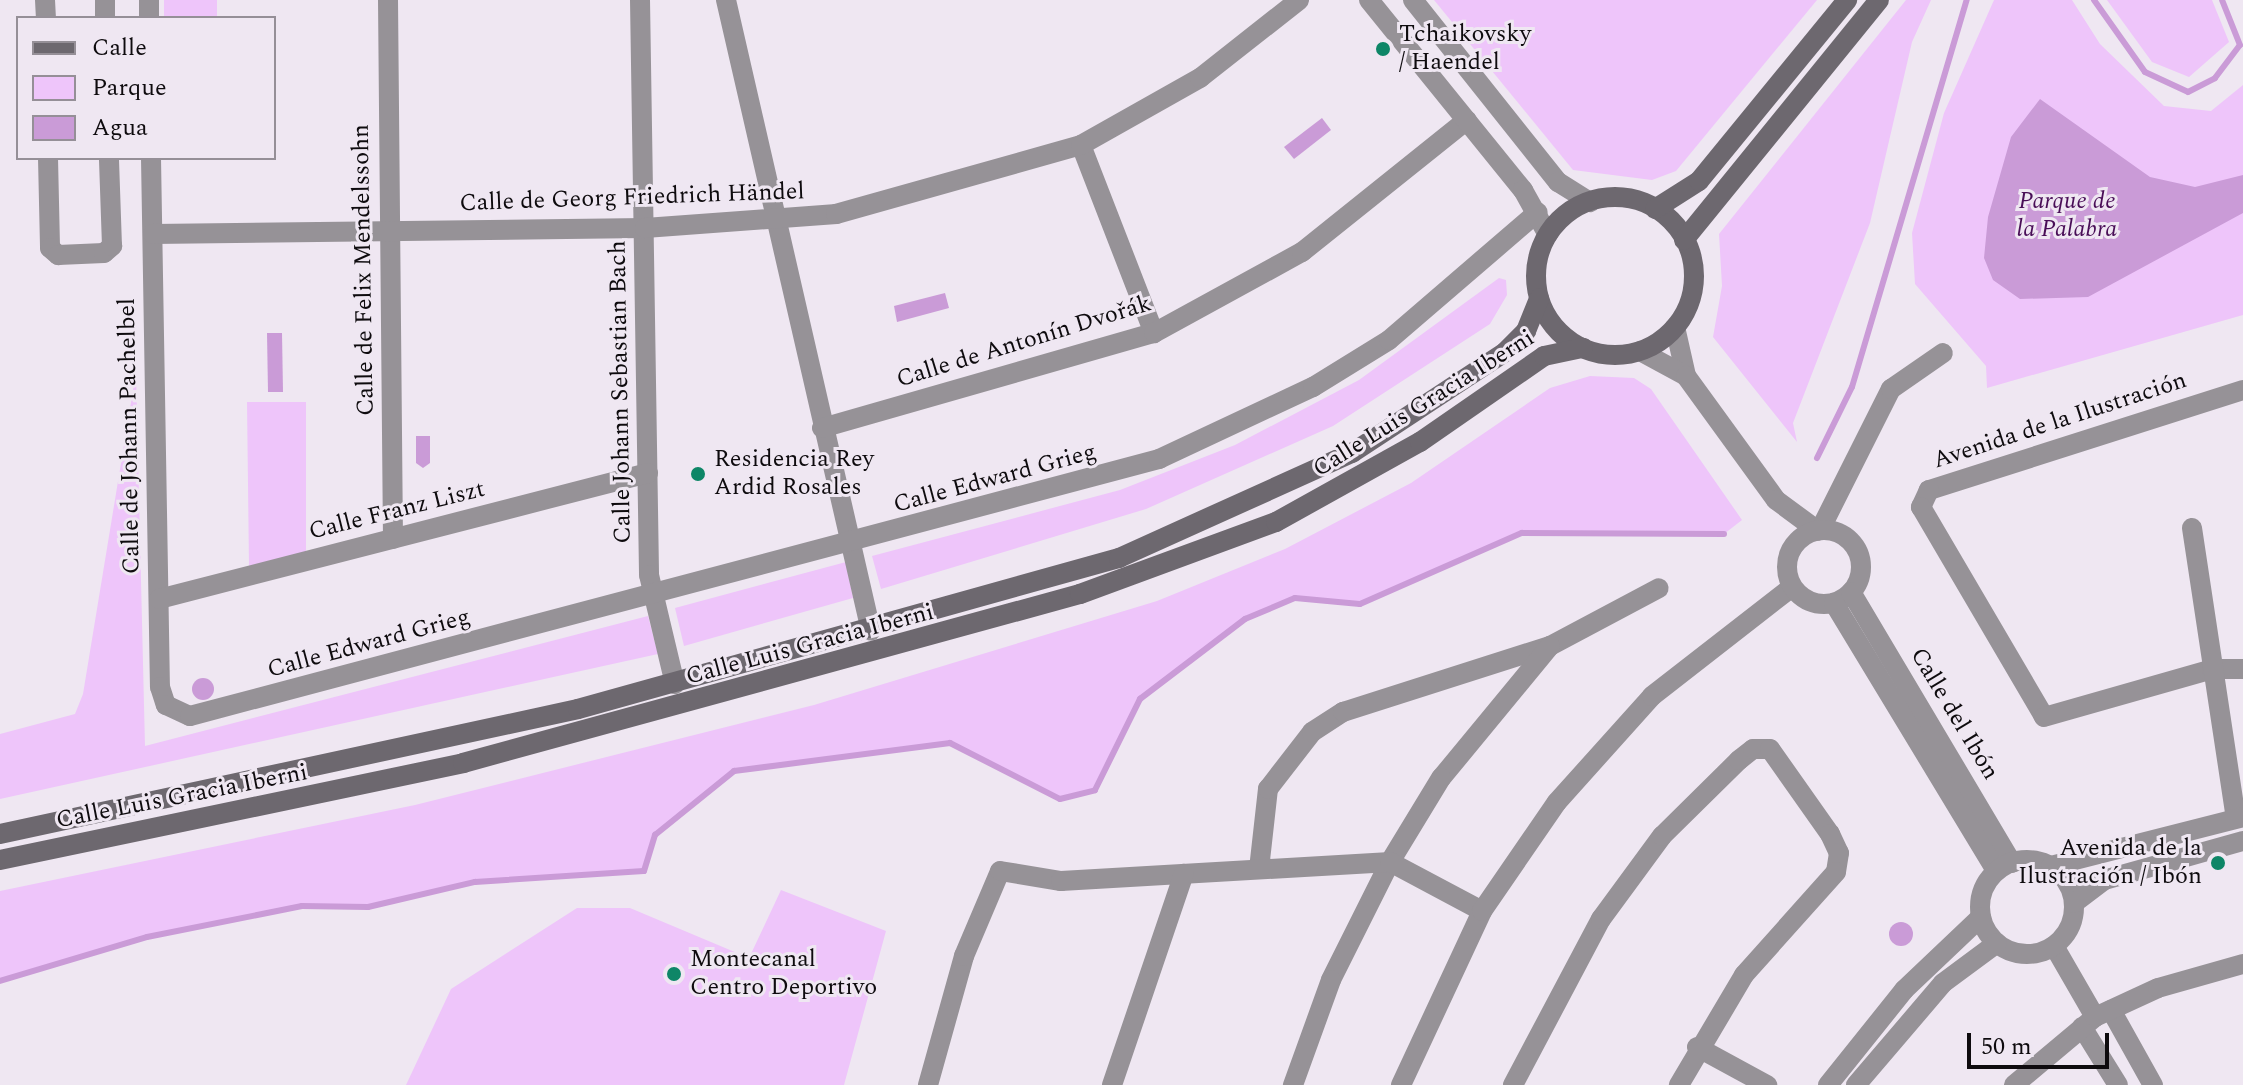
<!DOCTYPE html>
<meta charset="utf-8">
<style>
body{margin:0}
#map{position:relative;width:2243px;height:1085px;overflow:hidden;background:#efe7f2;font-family:Spectral,serif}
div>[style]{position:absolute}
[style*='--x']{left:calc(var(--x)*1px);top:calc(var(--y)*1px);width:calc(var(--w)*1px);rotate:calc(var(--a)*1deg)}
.green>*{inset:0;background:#eec5fa}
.water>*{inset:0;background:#ca9bd7}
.round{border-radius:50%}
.stream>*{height:6px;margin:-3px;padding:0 3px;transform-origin:3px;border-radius:3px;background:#ca9bd7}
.minor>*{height:20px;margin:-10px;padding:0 10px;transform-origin:10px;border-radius:10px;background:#969297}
.tertiary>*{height:20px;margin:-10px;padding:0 10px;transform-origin:10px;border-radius:10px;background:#969297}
.tertiary>.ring{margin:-10px;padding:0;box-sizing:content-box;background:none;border:20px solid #969297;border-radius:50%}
.secondary>*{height:20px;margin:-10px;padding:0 10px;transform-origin:10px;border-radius:10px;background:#6d686f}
.secondary>.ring{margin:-10px;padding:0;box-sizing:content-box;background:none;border:20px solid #6d686f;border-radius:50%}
.dots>*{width:22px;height:22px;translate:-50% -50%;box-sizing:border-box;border:4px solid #efe7f2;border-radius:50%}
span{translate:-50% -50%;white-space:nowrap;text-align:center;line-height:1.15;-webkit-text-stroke:6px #efe7f2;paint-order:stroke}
.poi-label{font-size:24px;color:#0e0b0e}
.left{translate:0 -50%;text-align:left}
.right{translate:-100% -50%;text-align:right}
.street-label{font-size:24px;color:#0e0b0e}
.park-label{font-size:24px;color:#490e57;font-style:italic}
.legend{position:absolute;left:16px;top:16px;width:260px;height:144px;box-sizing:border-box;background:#efe7f2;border:2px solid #958f97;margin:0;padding:10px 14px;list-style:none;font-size:24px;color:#0e0b0e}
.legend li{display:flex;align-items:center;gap:16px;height:40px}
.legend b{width:40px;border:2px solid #958f97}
.scale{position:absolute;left:1967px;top:1033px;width:142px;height:36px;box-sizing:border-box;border:4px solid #0e0b0e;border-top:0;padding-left:10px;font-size:24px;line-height:28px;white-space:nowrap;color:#0e0b0e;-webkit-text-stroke:6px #efe7f2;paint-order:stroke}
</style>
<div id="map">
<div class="green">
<div style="clip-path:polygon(164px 0,217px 0,217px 18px,164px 18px)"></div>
<div style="clip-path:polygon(1434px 0,1817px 0,1676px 171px,1652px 180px,1573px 170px)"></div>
<div style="clip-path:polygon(1906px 0,1931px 0,1912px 42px,1870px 223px,1793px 423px,1797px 442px,1713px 337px,1722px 286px,1719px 234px)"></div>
<div style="clip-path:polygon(1994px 0,2072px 0,2100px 44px,2164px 106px,2211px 111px,2243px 85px,2243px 315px,1987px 388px,1986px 366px,1915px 284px,1912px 233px,1944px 113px)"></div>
<div style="clip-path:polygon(2107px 0,2212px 0,2229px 42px,2189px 77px,2152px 62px)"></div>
<div style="clip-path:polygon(1499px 278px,1506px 280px,1507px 295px,1490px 324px,1333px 426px,1146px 509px,881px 589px,872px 556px,1120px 490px,1235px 445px,1359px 380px)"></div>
<div style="clip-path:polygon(136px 372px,145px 746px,648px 616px,658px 654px,0 799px,0 734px,75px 714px,83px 694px)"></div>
<div style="clip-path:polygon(1590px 376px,1634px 378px,1651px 389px,1742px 520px,1724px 534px,1522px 534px,1360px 604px,1295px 598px,1245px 619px,1140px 699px,1095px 790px,1060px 799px,950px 743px,734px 771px,655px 835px,644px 871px,475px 882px,368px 907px,302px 906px,147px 937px,0 981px,0 891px,415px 805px,814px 705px,1157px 601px,1285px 549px,1411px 483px,1550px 388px)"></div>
<div style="clip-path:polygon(247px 402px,306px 402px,306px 553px,249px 566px)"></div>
<div style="clip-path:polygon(846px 562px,853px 598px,684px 646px,675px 608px)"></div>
<div style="clip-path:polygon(781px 890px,886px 931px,844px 1085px,406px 1085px,451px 989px,577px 908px,630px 908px,749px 958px)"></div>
</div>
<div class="water">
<div style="clip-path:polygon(2040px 99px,2150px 177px,2195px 187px,2243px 175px,2243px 213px,2088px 297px,2020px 299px,1993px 280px,1984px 258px,1988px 217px,2011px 137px)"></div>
<div style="clip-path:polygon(1322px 118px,1331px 130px,1294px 159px,1284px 147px)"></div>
<div style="clip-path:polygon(945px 293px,949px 308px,897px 322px,894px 306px)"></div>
<div style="clip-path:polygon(267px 333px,282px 333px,283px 392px,268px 392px)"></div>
<div style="clip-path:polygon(416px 436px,430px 436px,430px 463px,423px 468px,416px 463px)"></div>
<div class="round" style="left:192px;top:678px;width:22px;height:22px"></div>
<div class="round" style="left:1889px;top:922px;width:24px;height:24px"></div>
</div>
<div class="stream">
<div style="--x:2094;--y:0;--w:88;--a:54.7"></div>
<div style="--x:2145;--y:72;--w:47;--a:24.9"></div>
<div style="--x:2188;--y:92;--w:30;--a:-27"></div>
<div style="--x:2215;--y:78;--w:41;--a:-52.9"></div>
<div style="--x:2240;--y:45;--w:48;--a:-111.8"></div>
<div style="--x:1817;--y:458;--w:79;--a:-63.8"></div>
<div style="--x:1852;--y:387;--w:404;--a:-73.5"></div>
<div style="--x:0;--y:981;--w:153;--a:-16.7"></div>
<div style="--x:147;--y:937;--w:158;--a:-11.3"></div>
<div style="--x:302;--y:906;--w:66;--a:0.9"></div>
<div style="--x:368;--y:907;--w:110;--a:-13.2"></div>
<div style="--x:475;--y:882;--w:169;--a:-3.7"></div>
<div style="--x:644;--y:871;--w:38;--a:-73"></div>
<div style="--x:655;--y:835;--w:102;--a:-39"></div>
<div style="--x:734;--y:771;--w:218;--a:-7.4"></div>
<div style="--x:950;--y:743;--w:123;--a:27"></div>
<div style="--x:1060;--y:799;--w:36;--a:-14"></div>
<div style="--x:1095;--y:790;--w:102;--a:-63.7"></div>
<div style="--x:1140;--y:699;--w:132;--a:-37.3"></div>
<div style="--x:1245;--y:619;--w:54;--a:-22.8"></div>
<div style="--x:1295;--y:598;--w:65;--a:5.3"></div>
<div style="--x:1360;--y:604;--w:177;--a:-23.7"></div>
<div style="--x:1522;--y:533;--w:202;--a:0.3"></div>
</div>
<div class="minor">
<div style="--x:45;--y:0;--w:18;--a:87"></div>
<div style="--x:105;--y:0;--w:18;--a:90"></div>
<div style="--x:149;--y:0;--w:18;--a:90"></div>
<div style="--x:388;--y:0;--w:539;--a:89.47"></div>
<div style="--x:640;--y:0;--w:575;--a:89.1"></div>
<div style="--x:649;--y:575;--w:112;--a:76.6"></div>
<div style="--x:726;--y:0;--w:647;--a:77.06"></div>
<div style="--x:1081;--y:145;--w:202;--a:68.8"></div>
<div style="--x:48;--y:158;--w:90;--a:88.7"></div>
<div style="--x:50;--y:248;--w:11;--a:41"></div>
<div style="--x:58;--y:255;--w:46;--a:-2.5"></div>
<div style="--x:104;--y:253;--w:11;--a:-41"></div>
<div style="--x:112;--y:246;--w:88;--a:-92"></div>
<div style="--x:151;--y:158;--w:529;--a:89.03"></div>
<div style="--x:160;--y:687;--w:19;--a:72"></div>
<div style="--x:166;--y:705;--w:26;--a:25"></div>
<div style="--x:190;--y:716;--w:1003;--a:-14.85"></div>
<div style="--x:1159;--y:459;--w:170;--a:-25.1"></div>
<div style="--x:1313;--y:387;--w:89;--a:-31.7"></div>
<div style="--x:1389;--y:340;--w:196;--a:-40.7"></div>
<div style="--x:153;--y:234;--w:492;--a:-0.7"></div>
<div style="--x:645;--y:228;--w:192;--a:-4.2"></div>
<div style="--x:836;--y:214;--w:255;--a:-15.7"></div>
<div style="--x:1081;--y:145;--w:137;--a:-29.4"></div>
<div style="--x:1200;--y:78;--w:126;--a:-38.2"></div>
<div style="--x:2243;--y:390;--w:330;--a:162.3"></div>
<div style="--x:1929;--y:490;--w:19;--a:115"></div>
<div style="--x:1921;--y:507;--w:243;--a:59.6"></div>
<div style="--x:2044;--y:717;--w:175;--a:-15.9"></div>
<div style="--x:2212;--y:669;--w:31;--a:0"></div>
<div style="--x:822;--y:428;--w:345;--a:-16"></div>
<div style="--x:1154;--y:333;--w:169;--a:-28.7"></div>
<div style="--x:1302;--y:252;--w:211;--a:-38.7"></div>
<div style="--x:2192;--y:528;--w:293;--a:81.4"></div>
<div style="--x:1820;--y:530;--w:158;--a:-63.3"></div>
<div style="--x:1891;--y:389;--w:63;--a:-34.7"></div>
<div style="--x:159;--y:599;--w:505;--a:-14.45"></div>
<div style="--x:1550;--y:646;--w:123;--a:-28"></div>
<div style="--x:1259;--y:869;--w:81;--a:-83.6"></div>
<div style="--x:1268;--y:789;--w:72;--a:-52.3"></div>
<div style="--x:1312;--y:732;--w:37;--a:-33"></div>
<div style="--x:1343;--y:712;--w:217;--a:-17.7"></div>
<div style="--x:1550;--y:646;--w:171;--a:129.5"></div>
<div style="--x:1441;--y:778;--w:98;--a:121.3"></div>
<div style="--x:1390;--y:862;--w:132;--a:116.6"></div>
<div style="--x:1331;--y:980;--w:112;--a:109.9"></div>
<div style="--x:2054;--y:946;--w:82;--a:60"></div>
<div style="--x:2111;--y:1010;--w:86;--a:60.8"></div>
<div style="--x:2082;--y:1027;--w:68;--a:58.2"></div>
<div style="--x:1697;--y:1047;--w:80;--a:28.5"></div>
<div style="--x:928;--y:1085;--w:134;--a:-74.4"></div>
<div style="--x:964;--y:956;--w:92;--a:-67"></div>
<div style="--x:1000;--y:871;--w:62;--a:9.3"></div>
<div style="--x:1061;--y:881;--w:330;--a:-3.3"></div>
<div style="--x:1390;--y:862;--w:104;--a:28"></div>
<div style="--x:1112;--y:1085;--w:223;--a:-71.2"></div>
<div style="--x:1401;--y:1085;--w:192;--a:-65"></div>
<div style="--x:1482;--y:911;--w:132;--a:-55.5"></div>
<div style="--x:1557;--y:802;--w:142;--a:-48.1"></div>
<div style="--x:1652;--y:696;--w:177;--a:-37.9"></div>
<div style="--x:1513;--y:1085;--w:188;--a:-62.1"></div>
<div style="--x:1601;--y:919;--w:103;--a:-53.7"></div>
<div style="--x:1662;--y:836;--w:108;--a:-44.6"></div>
<div style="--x:1739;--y:760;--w:18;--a:-38"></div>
<div style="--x:1753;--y:749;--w:17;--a:0"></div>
<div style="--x:1770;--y:749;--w:104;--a:54.8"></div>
<div style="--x:1830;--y:834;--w:21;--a:65"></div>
<div style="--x:1839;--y:853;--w:19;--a:99"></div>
<div style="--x:1836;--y:872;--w:138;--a:131.8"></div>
<div style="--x:1744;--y:975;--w:128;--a:120.6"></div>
<div style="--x:2014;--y:1085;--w:106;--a:-40"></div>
<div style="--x:2095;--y:1017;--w:69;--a:-24.7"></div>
<div style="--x:2158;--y:988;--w:88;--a:-15.8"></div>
</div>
<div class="tertiary">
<div style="--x:1369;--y:0;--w:245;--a:51"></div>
<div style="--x:1523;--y:190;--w:51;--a:60.9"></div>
<div style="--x:1413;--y:0;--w:233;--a:51.5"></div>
<div style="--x:1558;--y:182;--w:38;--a:32"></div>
<div style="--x:1675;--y:327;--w:50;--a:77.3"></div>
<div style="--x:1640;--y:351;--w:52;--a:28.5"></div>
<div style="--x:1686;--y:376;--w:153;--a:54"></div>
<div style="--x:1776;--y:500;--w:52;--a:36.4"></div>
<div class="ring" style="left:1787px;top:530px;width:54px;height:54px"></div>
<div style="--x:1851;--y:592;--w:315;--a:59.3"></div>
<div style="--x:1834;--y:603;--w:313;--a:58.8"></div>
<div class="ring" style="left:1980px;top:860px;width:74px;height:74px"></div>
<div style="--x:2051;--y:866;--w:198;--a:-14.3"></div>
<div style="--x:2074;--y:903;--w:38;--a:-37"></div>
<div style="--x:2104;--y:880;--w:144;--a:-15.7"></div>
<div style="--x:1828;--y:1085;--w:122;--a:-51.3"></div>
<div style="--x:1904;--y:990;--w:106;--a:-43.5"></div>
<div style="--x:1856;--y:1085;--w:134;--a:-49.5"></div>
<div style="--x:1943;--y:983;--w:67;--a:-36.5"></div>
</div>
<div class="secondary">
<div class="ring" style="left:1536px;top:197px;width:138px;height:138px"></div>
<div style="--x:1655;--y:209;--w:52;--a:-32.5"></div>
<div style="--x:1699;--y:181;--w:234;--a:-50.7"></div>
<div style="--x:1684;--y:240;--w:309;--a:-50.9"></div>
<div style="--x:0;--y:834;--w:591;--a:-12.2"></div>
<div style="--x:578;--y:709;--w:562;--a:-15.6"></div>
<div style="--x:1119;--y:558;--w:256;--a:-24.3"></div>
<div style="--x:1352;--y:453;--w:183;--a:-33.4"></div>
<div style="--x:1505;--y:352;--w:30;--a:-45"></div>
<div style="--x:1526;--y:331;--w:35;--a:-68"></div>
<div style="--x:0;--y:860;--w:473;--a:-11.8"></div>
<div style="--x:463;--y:763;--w:640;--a:-15.32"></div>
<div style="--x:1080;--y:594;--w:209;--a:-20.2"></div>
<div style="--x:1276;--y:522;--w:165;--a:-29.1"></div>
<div style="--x:1420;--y:442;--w:151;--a:-34.7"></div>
<div style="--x:1544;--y:356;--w:40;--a:-12"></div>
</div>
<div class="dots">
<div style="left:1383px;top:49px;background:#0e8667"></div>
<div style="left:698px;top:474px;background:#0e8667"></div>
<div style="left:2218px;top:863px;background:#0e8667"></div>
<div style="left:674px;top:974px;background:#0e8667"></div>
</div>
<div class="poi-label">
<span class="left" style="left:1399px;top:49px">Tchaikovsky<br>/ Haendel</span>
<span class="left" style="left:714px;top:474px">Residencia Rey<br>Ardid Rosales</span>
<span class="right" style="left:2202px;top:863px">Avenida de la<br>Ilustración / Ibón</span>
<span class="left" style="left:690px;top:974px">Montecanal<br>Centro Deportivo</span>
</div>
<div class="street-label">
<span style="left:632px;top:198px;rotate:-2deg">Calle de Georg Friedrich Händel</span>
<span style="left:364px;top:270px;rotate:-91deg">Calle de Felix Mendelssohn</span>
<span style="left:1024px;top:342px;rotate:-17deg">Calle de Antonín Dvořák</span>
<span style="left:621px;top:392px;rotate:-91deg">Calle Johann Sebastian Bach</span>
<span style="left:1424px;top:404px;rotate:-32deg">Calle Luis Gracia Iberni</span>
<span style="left:2060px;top:421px;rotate:-18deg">Avenida de la Ilustración</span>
<span style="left:130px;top:436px;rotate:-91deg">Calle de Johann Pachelbel</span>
<span style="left:995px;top:479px;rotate:-15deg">Calle Edward Grieg</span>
<span style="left:397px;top:511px;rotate:-14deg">Calle Franz Liszt</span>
<span style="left:369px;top:644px;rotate:-15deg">Calle Edward Grieg</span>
<span style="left:810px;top:645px;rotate:-15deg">Calle Luis Gracia Iberni</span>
<span style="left:1954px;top:714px;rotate:59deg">Calle del Ibón</span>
<span style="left:182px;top:797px;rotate:-11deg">Calle Luis Gracia Iberni</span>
</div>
<div class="park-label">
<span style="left:2067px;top:216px">Parque de<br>la Palabra</span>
</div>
<ul class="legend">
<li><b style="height:10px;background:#6d686f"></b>Calle</li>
<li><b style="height:22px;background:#eec5fa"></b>Parque</li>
<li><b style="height:22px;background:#ca9bd7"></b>Agua</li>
</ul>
<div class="scale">50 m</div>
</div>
